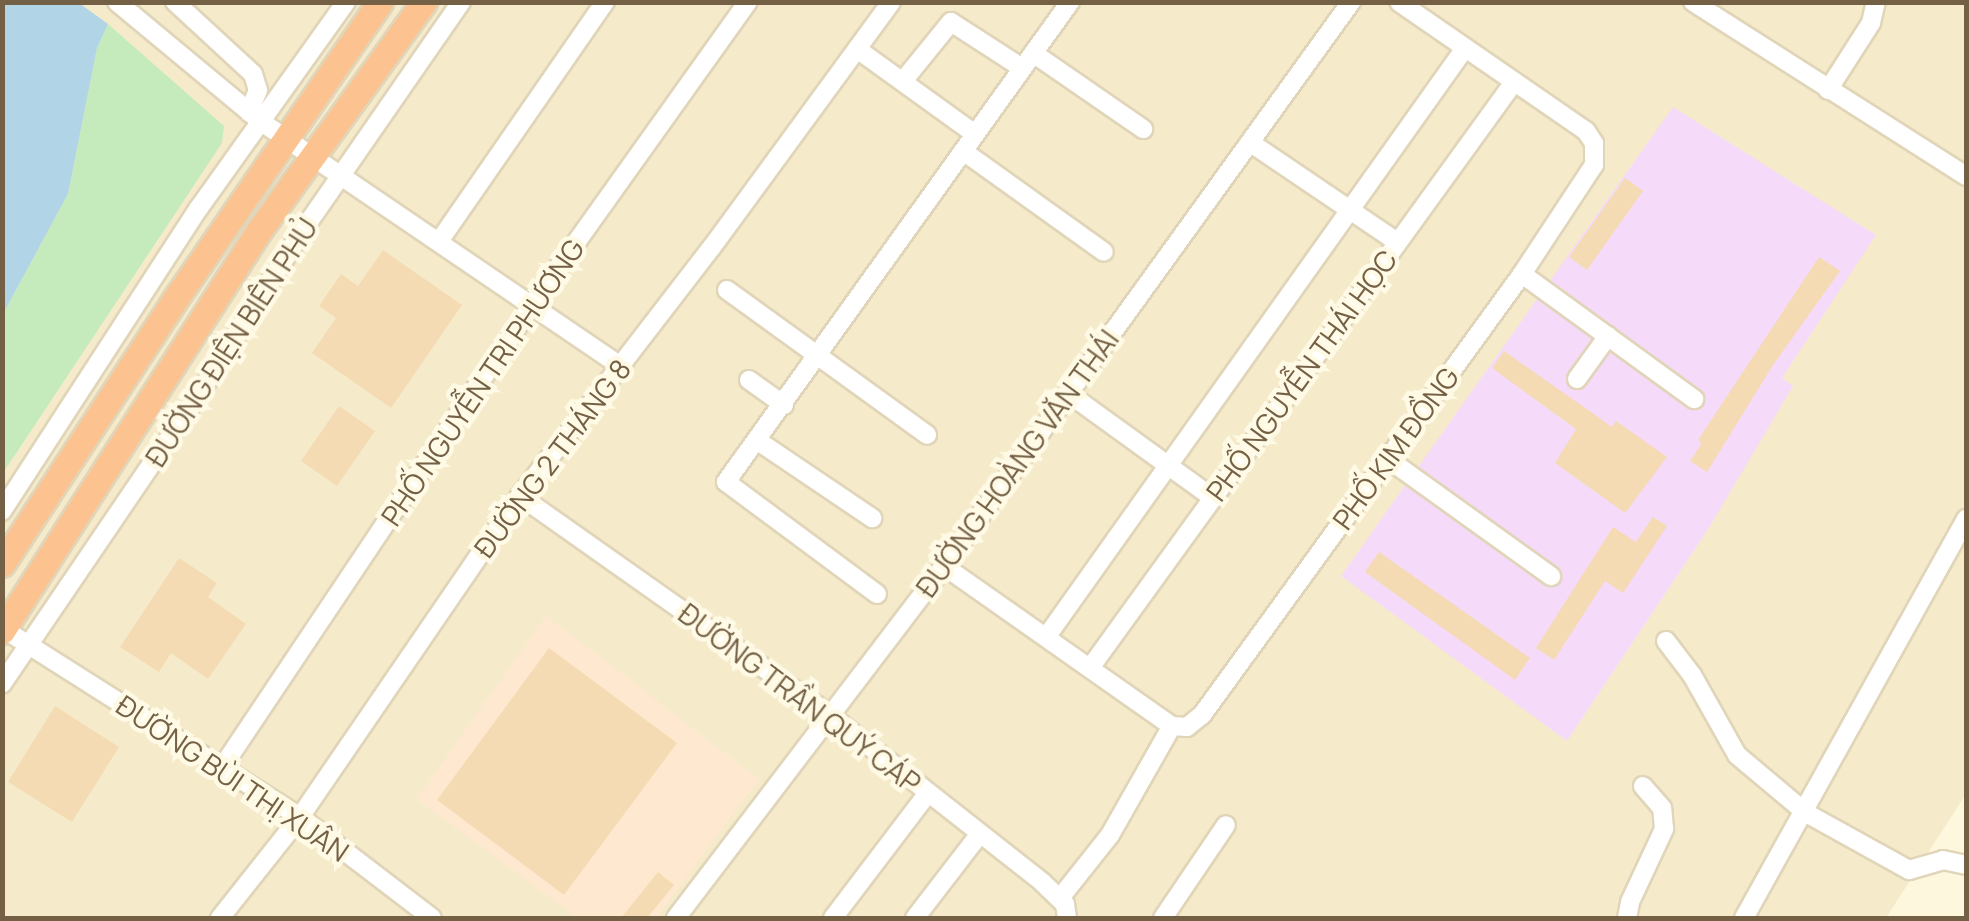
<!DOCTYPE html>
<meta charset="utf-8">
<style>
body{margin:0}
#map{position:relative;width:1969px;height:921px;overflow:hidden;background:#fdf8dd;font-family:Manrope,sans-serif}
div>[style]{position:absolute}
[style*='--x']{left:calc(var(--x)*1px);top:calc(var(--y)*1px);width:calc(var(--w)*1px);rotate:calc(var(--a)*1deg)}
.residential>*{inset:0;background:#f5ebcb}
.commercial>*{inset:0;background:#ffe8d0}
.education>*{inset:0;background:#f5daf9}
.green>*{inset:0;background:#c5ebbc}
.water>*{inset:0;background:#b1d4e7}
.building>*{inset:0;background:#f4dbb3}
.roads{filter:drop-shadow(2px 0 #e1d5b9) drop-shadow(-2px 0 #e1d5b9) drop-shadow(0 2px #e1d5b9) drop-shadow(0 -2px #e1d5b9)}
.minor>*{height:18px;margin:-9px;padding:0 9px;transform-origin:9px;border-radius:9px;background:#fff}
.highway>*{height:25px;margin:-12.5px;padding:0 12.5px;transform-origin:12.5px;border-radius:12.5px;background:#fcc390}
span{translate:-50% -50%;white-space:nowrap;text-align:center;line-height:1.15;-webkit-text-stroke:9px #fffae5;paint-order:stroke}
.street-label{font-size:28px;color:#746045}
.frame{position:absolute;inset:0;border:5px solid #746045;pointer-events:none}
</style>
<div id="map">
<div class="residential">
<div style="clip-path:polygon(2px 3px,1966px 3px,1966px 794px,1886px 918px,3px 918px)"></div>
</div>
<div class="commercial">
<div style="clip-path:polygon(546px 616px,759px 779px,656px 918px,578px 918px,417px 799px)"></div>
</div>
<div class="education">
<div style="clip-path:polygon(1673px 107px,1876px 235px,1782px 378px,1793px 386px,1707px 531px,1567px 741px,1341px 576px)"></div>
</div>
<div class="green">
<div style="clip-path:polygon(108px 24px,224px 126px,222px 143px,3px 473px,3px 314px,68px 194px,97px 48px)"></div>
</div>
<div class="water">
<div style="clip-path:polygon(3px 2px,79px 3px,108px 24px,97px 48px,68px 194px,3px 314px)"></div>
</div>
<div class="building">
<div style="clip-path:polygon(1625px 178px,1643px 191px,1587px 270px,1569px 257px)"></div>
<div style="clip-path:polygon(383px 250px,462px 305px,391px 408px,312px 353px,336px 318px,319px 306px,341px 274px,358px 286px)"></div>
<div style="clip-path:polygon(1819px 257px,1840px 271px,1773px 365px,1707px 472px,1690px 461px,1702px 443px,1698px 440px)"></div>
<div style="clip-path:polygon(1504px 351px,1612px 427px,1616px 421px,1667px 457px,1625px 513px,1555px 463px,1576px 429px,1492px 368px)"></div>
<div style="clip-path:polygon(339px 406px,375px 431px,337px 486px,301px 461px)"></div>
<div style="clip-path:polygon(1653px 517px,1667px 526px,1623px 593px,1605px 581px,1554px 660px,1536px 648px,1613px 527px,1636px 542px)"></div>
<div style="clip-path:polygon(1379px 552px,1530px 658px,1515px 680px,1365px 572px)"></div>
<div style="clip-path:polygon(179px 558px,217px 583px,208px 597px,246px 624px,208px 679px,171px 653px,159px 672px,120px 647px)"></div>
<div style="clip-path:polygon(549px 648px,677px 743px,564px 895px,437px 800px)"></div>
<div style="clip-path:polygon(55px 706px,119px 747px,72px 822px,8px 782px)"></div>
<div style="clip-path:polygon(658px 872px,674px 885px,647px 918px,621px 918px)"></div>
</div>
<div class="roads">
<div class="minor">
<div style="--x:117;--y:2;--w:190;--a:39.7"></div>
<div style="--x:263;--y:123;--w:432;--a:34.2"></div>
<div style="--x:175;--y:2;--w:106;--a:42.7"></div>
<div style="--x:253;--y:74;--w:17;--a:73"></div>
<div style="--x:258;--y:90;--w:24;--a:112"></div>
<div style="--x:1693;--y:2;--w:324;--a:32.5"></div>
<div style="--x:857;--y:49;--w:145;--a:35.8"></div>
<div style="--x:1033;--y:53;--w:134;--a:34.6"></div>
<div style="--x:903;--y:81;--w:76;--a:-50.9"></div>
<div style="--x:951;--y:22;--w:85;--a:32.9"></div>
<div style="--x:1828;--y:90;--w:80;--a:-57.3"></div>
<div style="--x:1871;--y:23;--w:22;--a:-77"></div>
<div style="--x:1251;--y:143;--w:175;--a:34.1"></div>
<div style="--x:963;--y:151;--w:173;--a:35.6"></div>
<div style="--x:440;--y:240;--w:290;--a:-55.3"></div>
<div style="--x:1522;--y:274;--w:213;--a:36"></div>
<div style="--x:727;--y:290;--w:247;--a:35.9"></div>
<div style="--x:1577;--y:379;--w:53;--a:-54.2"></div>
<div style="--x:749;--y:380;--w:43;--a:35.5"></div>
<div style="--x:1068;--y:393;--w:179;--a:35.9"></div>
<div style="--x:758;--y:441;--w:138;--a:34"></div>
<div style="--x:1388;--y:459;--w:201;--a:35.7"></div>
<div style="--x:520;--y:496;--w:380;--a:35.2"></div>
<div style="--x:830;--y:715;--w:270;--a:38.2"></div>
<div style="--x:1042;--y:882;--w:32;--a:44"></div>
<div style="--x:1065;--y:904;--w:14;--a:82"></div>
<div style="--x:2;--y:511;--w:361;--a:-57"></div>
<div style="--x:199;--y:208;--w:253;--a:-54.5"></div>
<div style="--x:944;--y:566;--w:279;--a:35.1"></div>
<div style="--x:1172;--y:726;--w:15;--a:4"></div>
<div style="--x:1187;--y:727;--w:19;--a:-39"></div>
<div style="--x:1202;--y:715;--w:545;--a:-54.03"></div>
<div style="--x:1522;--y:274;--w:131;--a:-56.6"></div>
<div style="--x:1594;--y:165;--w:22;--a:-90"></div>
<div style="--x:1594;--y:143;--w:14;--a:-124"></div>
<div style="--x:1586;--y:131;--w:227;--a:-145.4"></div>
<div style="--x:877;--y:594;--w:188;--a:-143.4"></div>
<div style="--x:726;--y:482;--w:591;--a:-54.37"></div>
<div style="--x:2;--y:628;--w:353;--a:32.4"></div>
<div style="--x:300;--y:817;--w:166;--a:37.4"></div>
<div style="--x:1047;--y:636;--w:721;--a:-54.59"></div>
<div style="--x:1666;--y:641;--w:43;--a:52.6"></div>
<div style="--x:1692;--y:675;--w:92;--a:60.6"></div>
<div style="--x:1737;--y:755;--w:90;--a:40"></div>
<div style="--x:1806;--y:813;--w:118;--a:29"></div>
<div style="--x:1909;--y:870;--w:35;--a:-16"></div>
<div style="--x:1943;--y:860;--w:24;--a:12"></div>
<div style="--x:1090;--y:668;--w:723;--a:-54.11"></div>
<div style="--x:2;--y:684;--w:351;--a:-55.8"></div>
<div style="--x:199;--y:394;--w:187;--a:-57.7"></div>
<div style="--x:299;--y:236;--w:285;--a:-55.3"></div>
<div style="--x:223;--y:766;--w:557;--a:-56.2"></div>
<div style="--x:533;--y:303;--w:370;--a:-54.5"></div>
<div style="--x:1060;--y:898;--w:80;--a:-51.6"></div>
<div style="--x:1110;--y:835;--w:125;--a:-60.4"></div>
<div style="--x:220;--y:918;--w:129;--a:-51.6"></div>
<div style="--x:300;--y:817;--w:389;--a:-55.6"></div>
<div style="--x:520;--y:496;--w:314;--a:-52.4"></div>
<div style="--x:712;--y:247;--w:303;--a:-53.8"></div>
<div style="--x:676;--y:918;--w:442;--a:-52.7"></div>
<div style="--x:944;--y:566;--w:696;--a:-54.18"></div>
<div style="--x:833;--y:918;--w:157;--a:-52.8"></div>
<div style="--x:915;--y:918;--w:105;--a:-52.4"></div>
<div style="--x:1163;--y:918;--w:112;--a:-55.9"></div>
<div style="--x:1627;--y:918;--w:16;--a:-79"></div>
<div style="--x:1630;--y:902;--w:81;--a:-65"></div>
<div style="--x:1664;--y:829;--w:21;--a:-95"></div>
<div style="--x:1662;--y:808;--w:29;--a:-131"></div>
<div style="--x:1744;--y:918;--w:457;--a:-60.9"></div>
</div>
<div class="highway">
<div style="--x:2;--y:564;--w:321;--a:-56.8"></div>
<div style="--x:178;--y:295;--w:356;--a:-55.4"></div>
<div style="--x:2;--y:631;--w:474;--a:-57.3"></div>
<div style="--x:258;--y:232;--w:284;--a:-54.2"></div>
</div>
</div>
<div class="street-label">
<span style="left:231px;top:342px;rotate:-57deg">ĐƯỜNG ĐIỆN BIÊN PHỦ</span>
<span style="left:1301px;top:375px;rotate:-54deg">PHỐ NGUYỄN THÁI HỌC</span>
<span style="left:482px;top:382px;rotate:-56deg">PHỐ NGUYỄN TRI PHƯƠNG</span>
<span style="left:1395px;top:448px;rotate:-54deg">PHỐ KIM ĐỒNG</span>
<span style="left:552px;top:458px;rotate:-53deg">ĐƯỜNG 2 THÁNG 8</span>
<span style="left:1017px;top:463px;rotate:-54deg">ĐƯỜNG HOÀNG VĂN THÁI</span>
<span style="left:800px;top:698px;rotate:37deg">ĐƯỜNG TRẦN QUÝ CÁP</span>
<span style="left:233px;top:778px;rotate:34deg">ĐƯỜNG BÙI THỊ XUÂN</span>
</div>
<div class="frame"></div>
</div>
